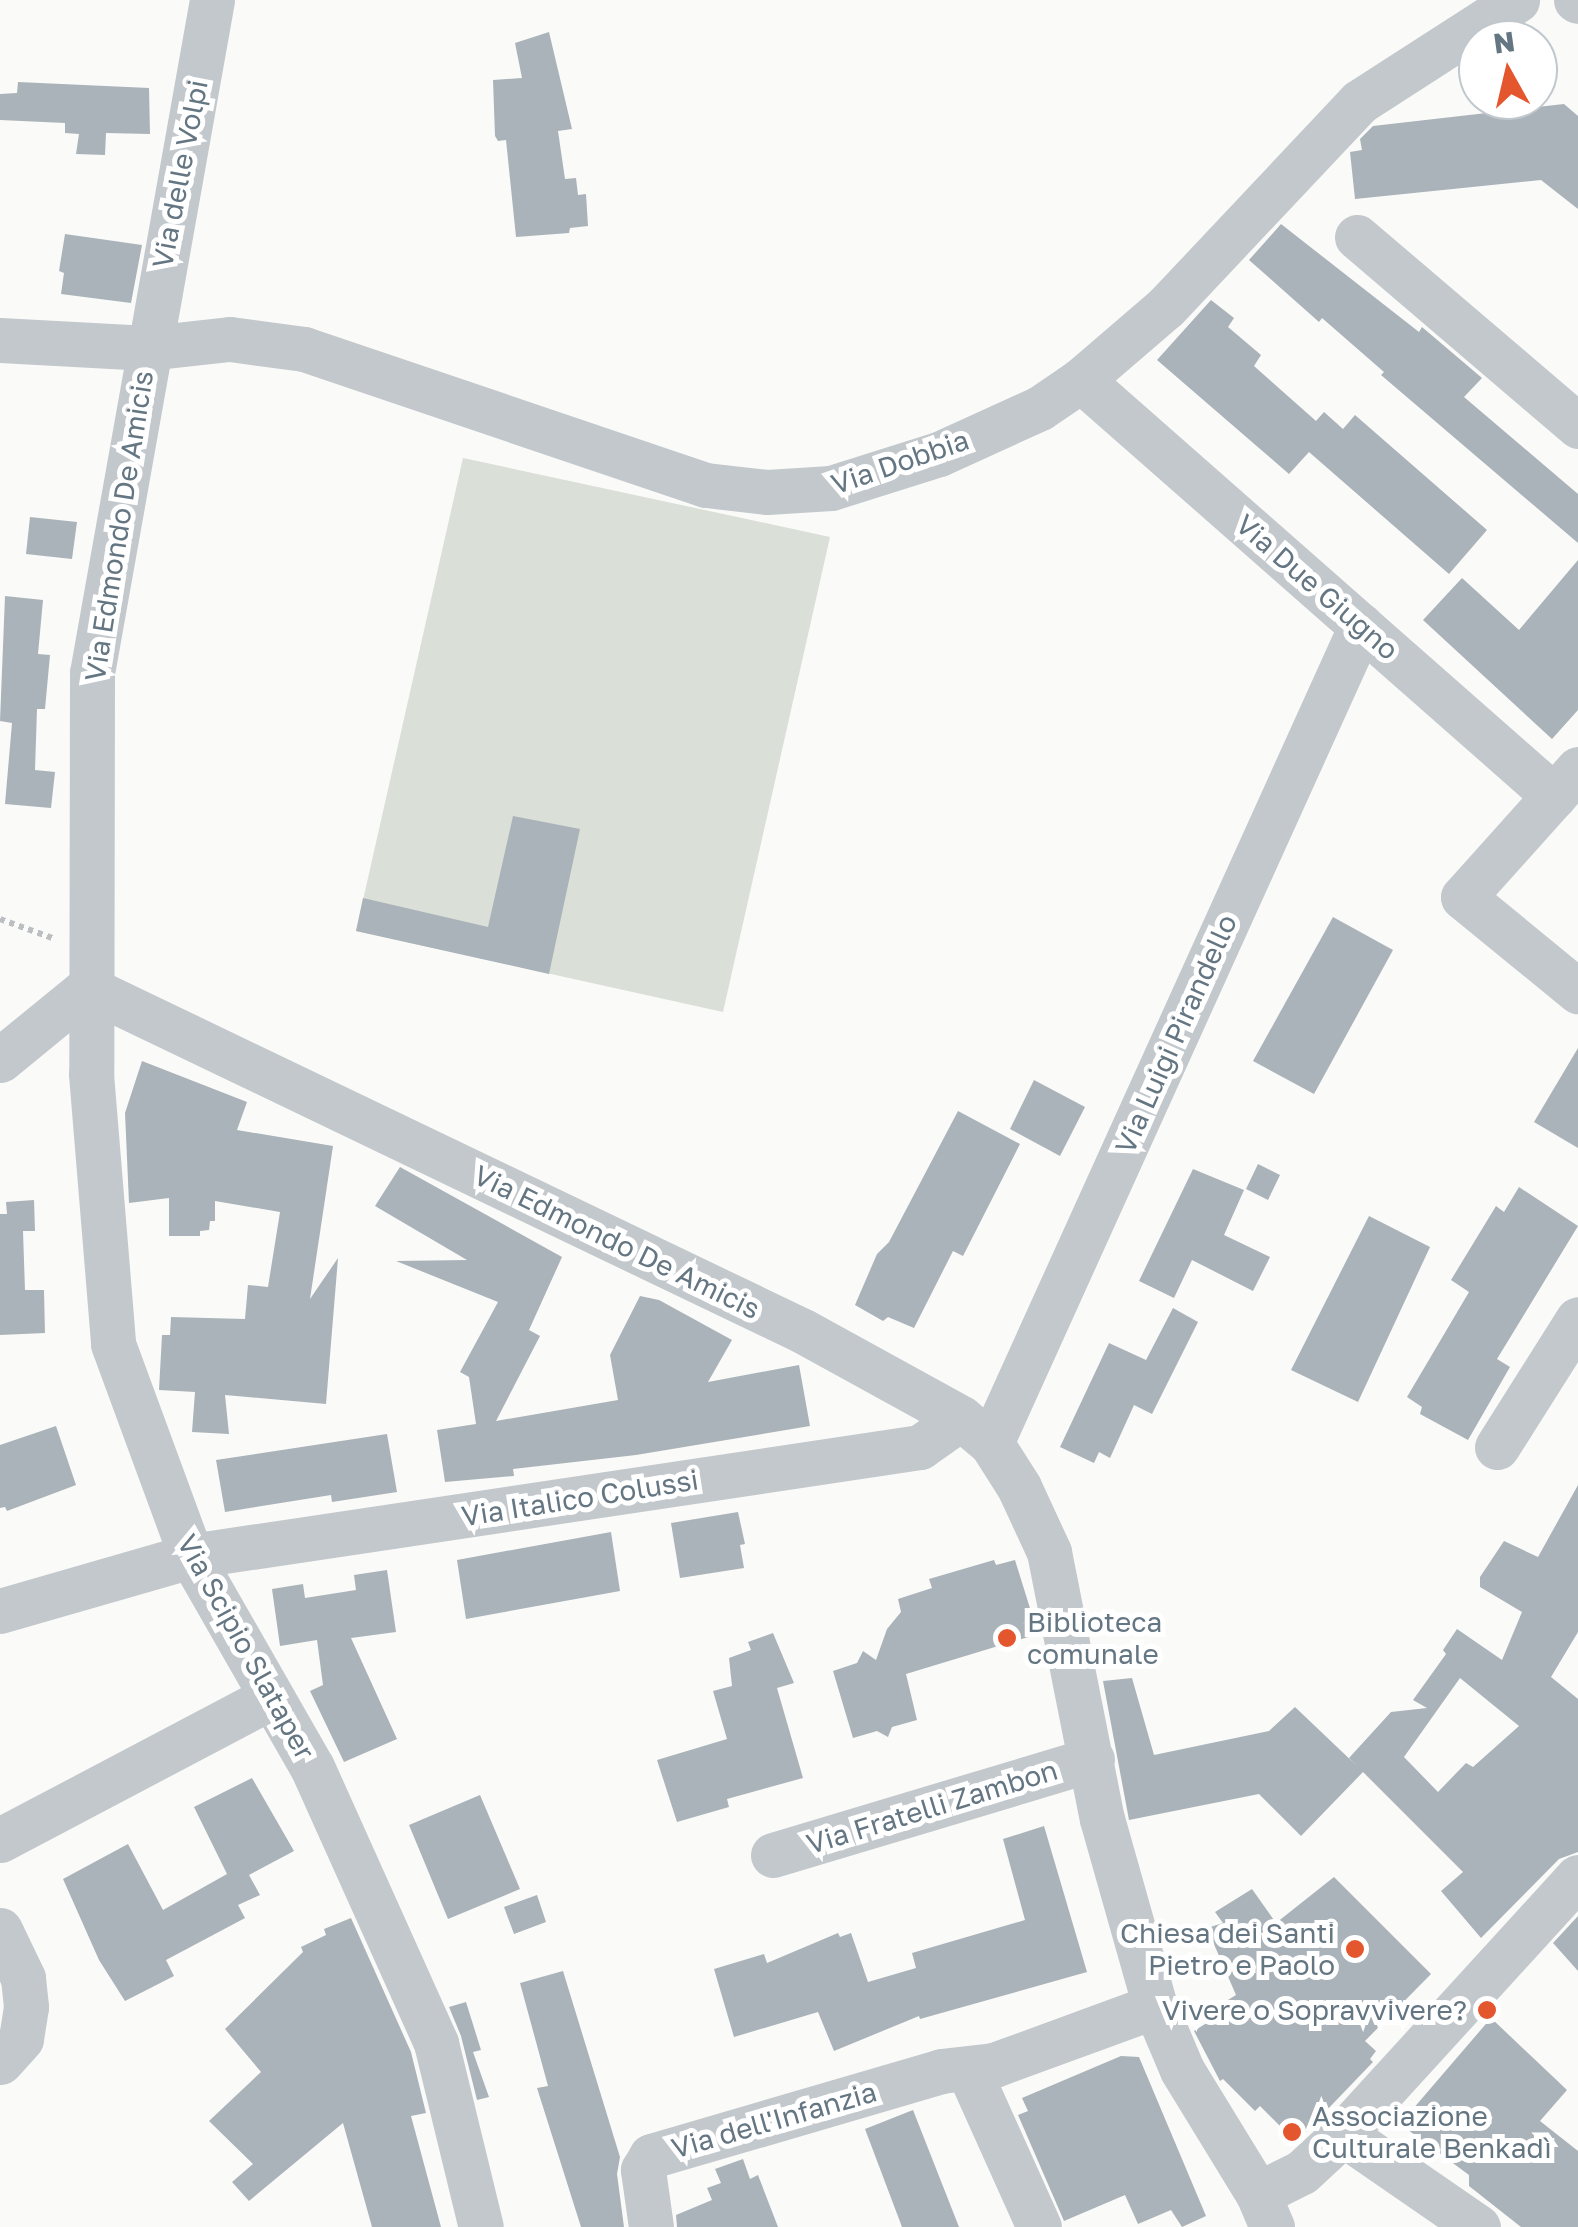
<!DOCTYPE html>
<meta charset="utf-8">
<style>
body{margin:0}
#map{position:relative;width:1578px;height:2227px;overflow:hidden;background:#fafaf8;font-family:"Golos Text",sans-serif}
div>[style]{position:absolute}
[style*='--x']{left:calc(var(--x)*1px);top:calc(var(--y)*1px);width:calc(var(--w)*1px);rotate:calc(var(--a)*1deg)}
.green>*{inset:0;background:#dadfd7}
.building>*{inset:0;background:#aab3b9}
.path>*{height:6px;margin-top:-3px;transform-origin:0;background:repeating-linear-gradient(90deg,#bbbfc2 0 5px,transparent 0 10px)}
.minor>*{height:45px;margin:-22.5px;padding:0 22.5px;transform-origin:22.5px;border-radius:22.5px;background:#c3c8cc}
.dots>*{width:28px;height:28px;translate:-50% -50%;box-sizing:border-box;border:5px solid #fff;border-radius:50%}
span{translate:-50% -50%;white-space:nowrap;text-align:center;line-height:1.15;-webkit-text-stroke:10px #fff;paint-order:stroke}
.street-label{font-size:28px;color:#657683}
.poi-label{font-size:28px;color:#657683}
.left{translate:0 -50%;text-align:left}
.right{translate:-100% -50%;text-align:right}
.north{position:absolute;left:1458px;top:20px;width:100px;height:100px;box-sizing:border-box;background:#fff;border:2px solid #c1c8cd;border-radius:50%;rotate:352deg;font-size:28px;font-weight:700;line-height:40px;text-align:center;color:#657683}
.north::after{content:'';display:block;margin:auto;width:35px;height:45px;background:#e4572e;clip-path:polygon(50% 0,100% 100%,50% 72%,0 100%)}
</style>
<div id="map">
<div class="green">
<div style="clip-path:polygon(463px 458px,830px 537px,723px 1012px,356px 931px)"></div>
</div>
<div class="building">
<div style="clip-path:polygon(549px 32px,572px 129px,558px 131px,565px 179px,576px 178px,578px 195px,586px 194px,588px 226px,570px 228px,569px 233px,516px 237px,506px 140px,498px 141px,495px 136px,493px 80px,522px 78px,515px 43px)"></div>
<div style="clip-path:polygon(18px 82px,149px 88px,150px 134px,106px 133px,105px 155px,76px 154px,79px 134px,65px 133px,65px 123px,0 120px,0 94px,17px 93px)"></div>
<div style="clip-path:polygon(1564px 104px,1578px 116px,1578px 209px,1541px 180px,1355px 199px,1350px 152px,1362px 150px,1360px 139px,1373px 126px)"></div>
<div style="clip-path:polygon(1281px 224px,1419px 332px,1422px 327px,1482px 378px,1464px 397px,1578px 494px,1578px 543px,1381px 375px,1384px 372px,1322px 318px,1319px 322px,1249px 260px)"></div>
<div style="clip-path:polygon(65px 234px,142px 245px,131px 303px,61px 294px,64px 273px,59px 271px)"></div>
<div style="clip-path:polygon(1211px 300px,1234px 318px,1228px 327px,1261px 355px,1254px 366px,1316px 421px,1324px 412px,1343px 429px,1355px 415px,1487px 530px,1449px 574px,1309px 452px,1289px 474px,1157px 360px)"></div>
<div style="clip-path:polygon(30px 517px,77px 522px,72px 559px,26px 554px)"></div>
<div style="clip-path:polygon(1578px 560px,1578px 710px,1552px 739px,1423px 620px,1462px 578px,1519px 630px)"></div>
<div style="clip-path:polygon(5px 596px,43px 600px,38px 654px,50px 655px,45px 709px,37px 709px,35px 770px,55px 772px,51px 808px,5px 804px,12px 723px,0 721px)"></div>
<div style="clip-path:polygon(513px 816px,580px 829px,549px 974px,356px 931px,363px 898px,488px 927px)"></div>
<div style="clip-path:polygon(1333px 917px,1393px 950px,1314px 1094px,1253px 1061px)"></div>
<div style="clip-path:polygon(1578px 1048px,1578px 1148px,1534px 1122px)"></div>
<div style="clip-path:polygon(142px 1061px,247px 1102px,237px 1130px,333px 1146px,310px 1299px,338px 1258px,326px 1404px,225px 1395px,229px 1434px,192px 1432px,195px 1392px,159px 1390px,162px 1335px,170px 1335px,171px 1317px,245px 1319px,248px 1285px,268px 1287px,280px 1212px,215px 1201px,215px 1221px,210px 1221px,209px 1230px,200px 1231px,200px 1236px,169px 1236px,169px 1198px,129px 1203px,125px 1113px)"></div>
<div style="clip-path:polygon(1034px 1080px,1085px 1107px,1060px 1156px,1010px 1129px)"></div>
<div style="clip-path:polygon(958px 1111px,1020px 1144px,963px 1256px,953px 1251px,914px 1328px,888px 1317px,883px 1321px,855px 1305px,877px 1254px,889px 1242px)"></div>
<div style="clip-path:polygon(1258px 1164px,1280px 1175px,1268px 1200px,1246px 1189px)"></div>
<div style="clip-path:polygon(400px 1167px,562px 1257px,529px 1330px,540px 1336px,496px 1421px,618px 1400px,610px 1355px,640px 1296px,659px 1300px,732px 1340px,708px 1382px,799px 1365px,810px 1426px,636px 1455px,513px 1469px,514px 1476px,445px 1482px,437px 1430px,476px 1424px,469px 1377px,460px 1372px,498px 1302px,396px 1261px,467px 1260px,375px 1206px)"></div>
<div style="clip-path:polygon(1193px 1169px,1244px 1190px,1224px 1235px,1270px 1257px,1253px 1291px,1192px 1260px,1174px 1298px,1139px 1281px)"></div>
<div style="clip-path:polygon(1519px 1187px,1578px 1226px,1497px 1359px,1510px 1367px,1468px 1440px,1420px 1414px,1422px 1407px,1407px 1397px,1469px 1292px,1451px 1280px,1496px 1206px,1504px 1212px)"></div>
<div style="clip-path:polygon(34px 1200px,35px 1231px,23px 1231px,25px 1290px,44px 1290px,45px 1333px,0 1335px,0 1214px,7px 1214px,6px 1202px)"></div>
<div style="clip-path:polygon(1369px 1216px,1430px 1247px,1358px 1402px,1291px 1370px)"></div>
<div style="clip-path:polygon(1173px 1308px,1198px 1322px,1152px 1414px,1134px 1405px,1110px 1458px,1099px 1452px,1094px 1463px,1060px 1447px,1109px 1343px,1146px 1360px)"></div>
<div style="clip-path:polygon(56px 1426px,76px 1485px,7px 1511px,5px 1507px,0 1508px,0 1445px)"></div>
<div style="clip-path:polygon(387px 1434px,397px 1492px,332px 1502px,331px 1495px,225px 1512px,216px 1460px)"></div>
<div style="clip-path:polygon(evenodd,1578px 1485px,1578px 1632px,1551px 1677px,1578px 1699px,1578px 1852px,1559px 1859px,1481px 1938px,1441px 1891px,1463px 1872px,1363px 1772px,1301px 1836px,1259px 1794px,1129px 1820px,1103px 1681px,1132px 1678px,1154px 1755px,1269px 1731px,1295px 1707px,1357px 1766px,1349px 1758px,1391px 1712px,1427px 1708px,1413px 1700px,1446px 1654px,1443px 1650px,1457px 1629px,1502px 1660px,1522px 1612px,1480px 1587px,1480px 1577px,1504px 1541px,1538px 1557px,1578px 1485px,1460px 1678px,1519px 1726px,1473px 1767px,1466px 1763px,1438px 1792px,1404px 1757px,1460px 1678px)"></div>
<div style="clip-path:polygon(738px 1512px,745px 1544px,740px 1545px,744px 1568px,680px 1578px,671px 1523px)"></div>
<div style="clip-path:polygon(611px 1532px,620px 1591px,466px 1619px,457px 1560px)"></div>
<div style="clip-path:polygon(994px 1560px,996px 1565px,1015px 1560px,1038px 1634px,906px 1674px,917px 1720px,892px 1727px,888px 1737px,877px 1731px,853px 1738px,833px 1671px,857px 1663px,863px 1651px,876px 1660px,887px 1629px,901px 1612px,898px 1599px,932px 1588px,929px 1579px)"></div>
<div style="clip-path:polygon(387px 1570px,396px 1632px,351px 1638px,397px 1739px,344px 1762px,310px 1691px,323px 1685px,317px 1640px,280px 1646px,272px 1589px,303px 1584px,305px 1598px,356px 1590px,354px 1575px)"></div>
<div style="clip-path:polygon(773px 1633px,794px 1683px,777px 1688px,803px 1778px,727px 1799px,729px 1807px,677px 1822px,657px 1760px,727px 1739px,713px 1691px,732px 1686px,729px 1658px,751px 1650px,748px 1642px)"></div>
<div style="clip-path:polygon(252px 1778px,294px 1851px,249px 1875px,260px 1895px,238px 1905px,245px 1918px,166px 1960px,174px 1976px,125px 2001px,99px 1960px,63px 1879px,128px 1844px,163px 1910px,227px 1874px,194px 1807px)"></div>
<div style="clip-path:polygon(480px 1795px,520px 1889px,448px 1919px,409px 1825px)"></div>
<div style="clip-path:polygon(1044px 1826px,1087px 1972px,920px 2019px,919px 2016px,834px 2051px,818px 2012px,734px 2037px,714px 1969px,764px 1954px,767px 1963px,838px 1933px,840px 1937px,851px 1933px,868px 1982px,916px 1968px,912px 1953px,1025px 1920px,1003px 1839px)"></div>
<div style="clip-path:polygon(1334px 1877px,1431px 1974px,1365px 2041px,1376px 2051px,1370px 2059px,1373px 2062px,1300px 2138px,1291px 2137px,1260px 2106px,1255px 2111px,1223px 2079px,1220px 2081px,1194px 2031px,1213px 2019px,1207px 2013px,1236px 1995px,1207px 1928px,1223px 1923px,1215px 1912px,1252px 1889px,1276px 1923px)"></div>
<div style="clip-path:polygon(537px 1895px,546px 1922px,514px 1934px,504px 1907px)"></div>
<div style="clip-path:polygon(1578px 1916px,1578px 1971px,1553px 1943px)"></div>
<div style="clip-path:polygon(351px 1918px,411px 2052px,426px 2113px,411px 2116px,441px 2227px,372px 2227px,343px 2123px,249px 2201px,232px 2182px,253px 2164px,209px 2121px,261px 2072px,225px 2029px,303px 1952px,301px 1947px,326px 1935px,324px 1929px)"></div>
<div style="clip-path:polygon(563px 1971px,620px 2157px,617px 2174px,624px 2227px,581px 2227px,537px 2088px,548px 2086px,520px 1983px)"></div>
<div style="clip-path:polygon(466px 2002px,481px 2050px,473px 2052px,489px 2097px,477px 2100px,461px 2036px,449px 2007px)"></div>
<div style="clip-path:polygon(1491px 2018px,1567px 2090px,1540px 2121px,1578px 2151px,1578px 2227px,1521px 2227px,1469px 2186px,1469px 2175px,1400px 2124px)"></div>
<div style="clip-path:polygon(1121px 2056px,1139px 2057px,1206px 2216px,1182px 2227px,1171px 2210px,1138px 2224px,1125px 2195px,1064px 2221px,1018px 2115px,1028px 2111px,1022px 2098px)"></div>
<div style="clip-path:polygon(913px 2110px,959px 2227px,902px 2227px,865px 2129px)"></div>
<div style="clip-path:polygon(743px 2159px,750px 2179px,758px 2175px,778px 2227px,677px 2227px,676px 2215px,712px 2200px,707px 2188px,721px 2183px,715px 2169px)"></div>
</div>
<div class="path">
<div style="--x:0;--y:919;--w:59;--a:20"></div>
</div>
<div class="minor">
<div style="--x:212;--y:0;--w:684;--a:100.11"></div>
<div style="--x:92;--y:673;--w:401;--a:90.1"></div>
<div style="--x:91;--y:1074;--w:271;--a:85.3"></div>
<div style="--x:113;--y:1344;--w:226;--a:69.8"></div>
<div style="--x:191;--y:1556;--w:243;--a:60.2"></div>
<div style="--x:312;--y:1767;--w:303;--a:65.8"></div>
<div style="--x:436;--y:2043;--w:189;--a:76.3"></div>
<div style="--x:1576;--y:0;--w:2;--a:27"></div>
<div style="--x:1357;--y:237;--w:291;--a:40.5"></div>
<div style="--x:0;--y:340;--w:148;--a:3.1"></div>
<div style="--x:148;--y:348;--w:82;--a:-6.3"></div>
<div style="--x:230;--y:339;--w:75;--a:7.7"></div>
<div style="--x:304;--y:349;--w:424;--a:18.7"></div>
<div style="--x:706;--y:485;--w:61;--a:6.5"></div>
<div style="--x:767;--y:492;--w:64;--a:-3.6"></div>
<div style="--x:831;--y:488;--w:113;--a:-17.5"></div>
<div style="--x:939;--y:454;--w:111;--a:-24.5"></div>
<div style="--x:1040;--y:408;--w:50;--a:-34.3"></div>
<div style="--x:1081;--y:380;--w:112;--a:-40.7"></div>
<div style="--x:1166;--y:307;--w:282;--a:-46.7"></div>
<div style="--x:1359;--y:102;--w:188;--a:-32.8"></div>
<div style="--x:1081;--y:380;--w:630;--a:41.33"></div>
<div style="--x:1578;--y:769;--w:172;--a:131.9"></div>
<div style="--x:1463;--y:897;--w:149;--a:39.3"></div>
<div style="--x:88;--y:988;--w:793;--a:25.63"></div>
<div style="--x:803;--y:1331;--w:180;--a:28.8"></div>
<div style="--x:961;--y:1418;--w:39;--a:40"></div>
<div style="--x:991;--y:1443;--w:52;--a:57.5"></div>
<div style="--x:1019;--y:1487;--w:72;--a:65.2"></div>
<div style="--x:1049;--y:1552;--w:272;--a:78.8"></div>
<div style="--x:1102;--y:1819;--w:194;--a:74.2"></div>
<div style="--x:1155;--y:2006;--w:69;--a:67.1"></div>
<div style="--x:1182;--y:2070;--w:145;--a:58.5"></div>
<div style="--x:1258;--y:2194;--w:36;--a:67"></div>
<div style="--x:0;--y:1060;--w:114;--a:-39.3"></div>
<div style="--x:991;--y:1443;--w:897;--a:-65.64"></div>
<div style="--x:1497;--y:1447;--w:151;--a:-57.7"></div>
<div style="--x:0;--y:1611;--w:199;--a:-16.1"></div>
<div style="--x:191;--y:1556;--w:737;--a:-8.5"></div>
<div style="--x:920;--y:1447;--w:50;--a:-35.3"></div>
<div style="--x:0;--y:1840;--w:306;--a:-27.8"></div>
<div style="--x:773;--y:1855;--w:333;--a:-16.7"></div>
<div style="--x:0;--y:1930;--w:53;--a:64.4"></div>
<div style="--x:23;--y:1978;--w:29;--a:84"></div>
<div style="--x:26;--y:2007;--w:32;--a:99"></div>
<div style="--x:21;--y:2039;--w:31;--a:132"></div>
<div style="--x:968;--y:2069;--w:173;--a:65.8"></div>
<div style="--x:1343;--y:2134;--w:164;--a:34.6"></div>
<div style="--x:1258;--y:2194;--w:49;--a:-26.6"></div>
<div style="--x:1302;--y:2172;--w:56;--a:-42.8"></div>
<div style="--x:1343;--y:2134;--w:348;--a:-47.6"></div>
<div style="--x:651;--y:2227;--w:58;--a:-98"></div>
<div style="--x:643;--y:2170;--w:16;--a:-60"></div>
<div style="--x:651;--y:2156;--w:302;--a:-16.3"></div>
<div style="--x:941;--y:2071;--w:53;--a:-6.5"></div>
<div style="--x:994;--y:2065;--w:171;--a:-20.1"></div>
</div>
<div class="dots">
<div style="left:1007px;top:1638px;background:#e4572e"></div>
<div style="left:1355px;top:1949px;background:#e4572e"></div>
<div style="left:1487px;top:2010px;background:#e4572e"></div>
<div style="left:1292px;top:2132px;background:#e4572e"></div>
</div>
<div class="street-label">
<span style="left:180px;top:174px;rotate:-79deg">Via delle Volpi</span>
<span style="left:900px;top:462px;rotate:-19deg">Via Dobbia</span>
<span style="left:119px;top:526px;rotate:-81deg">Via Edmondo De Amicis</span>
<span style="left:1317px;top:587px;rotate:41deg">Via Due Giugno</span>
<span style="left:1176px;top:1034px;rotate:-66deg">Via Luigi Pirandello</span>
<span style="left:617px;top:1242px;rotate:26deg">Via Edmondo De Amicis</span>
<span style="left:580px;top:1498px;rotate:-9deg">Via Italico Colussi</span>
<span style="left:246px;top:1647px;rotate:61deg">Via Scipio Slataper</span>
<span style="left:932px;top:1807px;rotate:-17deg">Via Fratelli Zambon</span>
<span style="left:774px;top:2120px;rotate:-16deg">Via dell'Infanzia</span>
</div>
<div class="poi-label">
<span class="left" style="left:1027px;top:1638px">Biblioteca<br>comunale</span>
<span class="right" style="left:1335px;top:1949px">Chiesa dei Santi<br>Pietro e Paolo</span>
<span class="right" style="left:1467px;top:2010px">Vivere o Sopravvivere?</span>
<span class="left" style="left:1312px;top:2132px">Associazione<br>Culturale Benkadì</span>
</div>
<div class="north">N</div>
</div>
